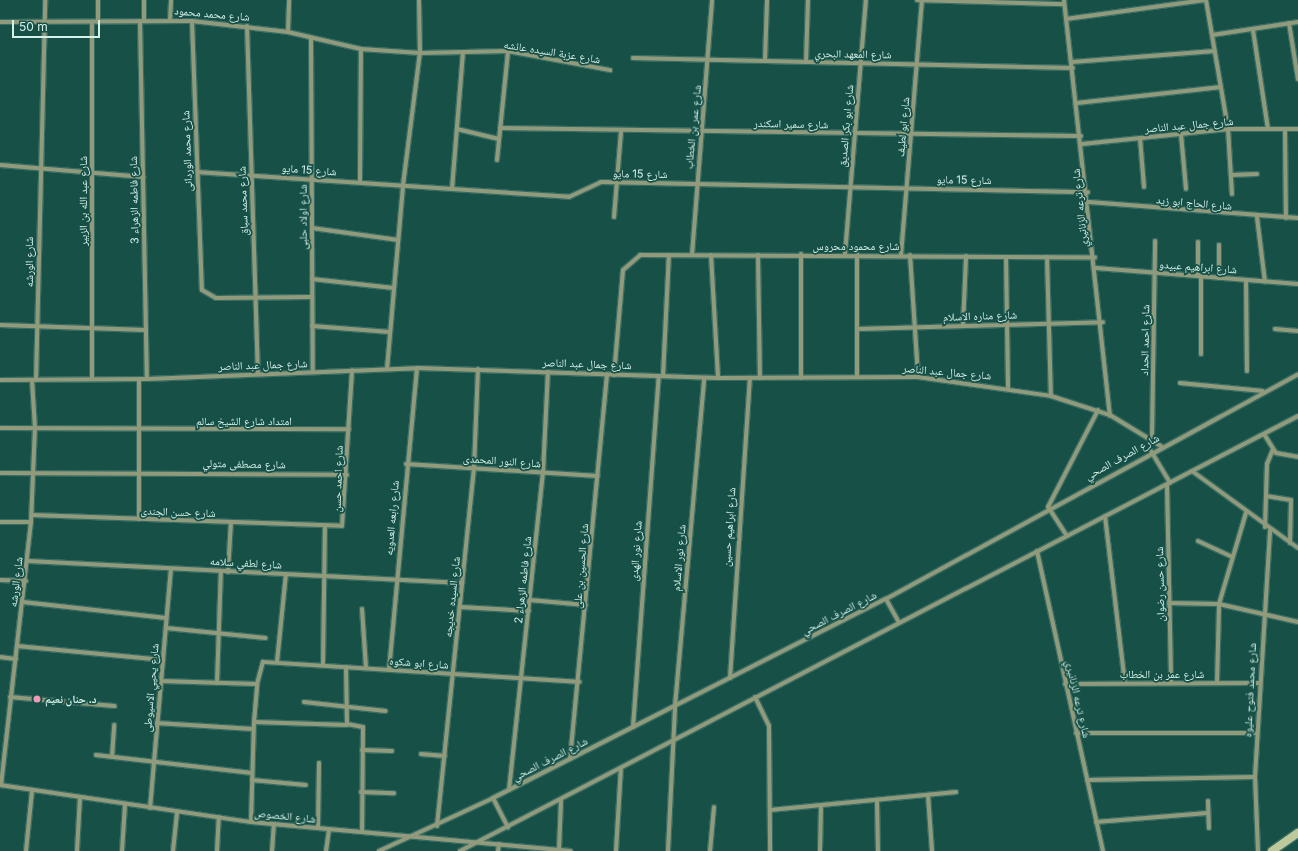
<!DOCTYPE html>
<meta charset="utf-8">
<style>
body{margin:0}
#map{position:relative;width:1298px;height:851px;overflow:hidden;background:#165046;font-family:Inter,"Noto Naskh Arabic",sans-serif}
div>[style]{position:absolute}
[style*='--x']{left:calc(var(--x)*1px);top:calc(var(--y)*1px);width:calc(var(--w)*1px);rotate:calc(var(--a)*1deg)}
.roads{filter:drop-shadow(1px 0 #386d64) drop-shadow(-1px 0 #386d64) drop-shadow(0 1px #386d64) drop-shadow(0 -1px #386d64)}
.minor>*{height:4px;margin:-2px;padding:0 2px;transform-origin:2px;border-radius:2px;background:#929a7c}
.secondary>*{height:8px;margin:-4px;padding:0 4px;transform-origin:4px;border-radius:4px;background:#bdc99a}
.dots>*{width:11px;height:11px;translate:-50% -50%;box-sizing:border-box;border:2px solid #165046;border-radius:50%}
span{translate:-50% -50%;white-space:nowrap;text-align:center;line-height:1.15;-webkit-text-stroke:3.5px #165046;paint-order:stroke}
.street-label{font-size:11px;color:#d5f1ea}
.poi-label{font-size:11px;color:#d5f1ea;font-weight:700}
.left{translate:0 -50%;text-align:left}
.scale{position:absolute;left:12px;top:20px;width:88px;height:18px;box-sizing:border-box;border:2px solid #d5f1ea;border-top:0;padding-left:5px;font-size:12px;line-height:14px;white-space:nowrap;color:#d5f1ea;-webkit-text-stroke:3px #165046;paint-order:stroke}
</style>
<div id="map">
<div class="roads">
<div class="minor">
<div style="--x:917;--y:0;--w:147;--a:1.6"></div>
<div style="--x:1064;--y:0;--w:418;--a:83.7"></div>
<div style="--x:1206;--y:0;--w:131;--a:80.3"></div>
<div style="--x:1228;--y:129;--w:65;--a:86.5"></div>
<div style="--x:1066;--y:19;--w:140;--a:-7.8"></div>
<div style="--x:170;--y:20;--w:20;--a:-87"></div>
<div style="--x:140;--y:21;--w:358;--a:88.9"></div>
<div style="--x:144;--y:21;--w:21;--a:-90"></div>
<div style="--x:192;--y:21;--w:269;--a:87.9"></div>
<div style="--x:202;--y:290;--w:16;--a:30"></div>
<div style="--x:216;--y:298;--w:96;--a:-0.6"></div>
<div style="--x:0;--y:22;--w:192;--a:-0.3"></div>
<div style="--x:192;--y:21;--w:97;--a:6.5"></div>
<div style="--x:288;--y:32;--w:75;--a:13.1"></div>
<div style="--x:361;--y:49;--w:59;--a:3.9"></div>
<div style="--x:420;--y:53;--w:88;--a:-1.3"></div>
<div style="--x:508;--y:51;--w:104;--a:10.6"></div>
<div style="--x:98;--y:22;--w:22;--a:-90"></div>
<div style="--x:1289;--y:23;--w:57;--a:80.9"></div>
<div style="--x:247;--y:26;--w:348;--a:88.2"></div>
<div style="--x:1253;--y:30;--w:100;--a:81.4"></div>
<div style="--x:288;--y:32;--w:32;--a:-88"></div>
<div style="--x:1212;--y:35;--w:87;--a:-8.6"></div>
<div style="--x:311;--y:38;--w:334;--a:89.7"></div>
<div style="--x:633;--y:58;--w:440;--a:1.3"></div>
<div style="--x:765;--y:61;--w:61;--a:-88.1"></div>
<div style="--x:806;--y:62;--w:62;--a:-88.2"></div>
<div style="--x:1072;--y:62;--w:143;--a:-4.4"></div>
<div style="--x:1077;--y:103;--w:145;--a:-6.3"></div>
<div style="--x:500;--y:128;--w:581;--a:0.79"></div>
<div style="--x:457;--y:129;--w:43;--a:13.4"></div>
<div style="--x:1285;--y:129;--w:89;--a:89.4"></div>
<div style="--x:1181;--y:134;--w:55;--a:84.8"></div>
<div style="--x:1140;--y:138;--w:49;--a:85.3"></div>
<div style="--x:1082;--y:144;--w:147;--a:-5.9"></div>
<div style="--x:1228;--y:129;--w:70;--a:0"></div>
<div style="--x:497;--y:160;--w:110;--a:-84.2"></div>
<div style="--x:0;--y:165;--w:144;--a:4.8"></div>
<div style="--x:196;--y:172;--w:374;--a:3.8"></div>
<div style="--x:569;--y:197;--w:35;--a:-25"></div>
<div style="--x:601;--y:182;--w:487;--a:1.2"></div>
<div style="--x:1231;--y:175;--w:26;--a:-2"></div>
<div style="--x:360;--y:182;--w:133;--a:-89.6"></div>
<div style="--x:452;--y:189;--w:137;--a:-85.4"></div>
<div style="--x:1089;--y:202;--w:210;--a:4.4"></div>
<div style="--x:614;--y:217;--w:86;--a:-85.3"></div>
<div style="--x:1257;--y:217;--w:65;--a:83"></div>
<div style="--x:312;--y:228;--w:87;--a:7.9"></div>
<div style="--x:1198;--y:242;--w:34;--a:90"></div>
<div style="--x:1219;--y:245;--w:33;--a:90"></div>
<div style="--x:845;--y:254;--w:255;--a:-85.3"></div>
<div style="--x:692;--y:255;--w:256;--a:-85.5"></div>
<div style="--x:711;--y:255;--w:123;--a:86.7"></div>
<div style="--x:758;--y:255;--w:123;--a:89.1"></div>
<div style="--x:901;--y:255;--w:256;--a:-85.3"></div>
<div style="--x:910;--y:255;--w:122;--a:86.2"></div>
<div style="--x:1006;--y:257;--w:130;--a:89.1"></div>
<div style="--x:1047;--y:257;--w:139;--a:88.4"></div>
<div style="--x:1096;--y:268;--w:203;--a:4.5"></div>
<div style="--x:1201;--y:276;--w:78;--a:90"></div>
<div style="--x:312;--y:279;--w:82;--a:6.3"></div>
<div style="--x:1246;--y:280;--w:91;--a:89.4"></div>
<div style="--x:0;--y:325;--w:146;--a:2"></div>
<div style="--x:312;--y:326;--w:78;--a:4.4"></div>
<div style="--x:963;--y:326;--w:70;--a:-87.5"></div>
<div style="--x:857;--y:329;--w:246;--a:-1.6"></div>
<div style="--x:1275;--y:329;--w:23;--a:5"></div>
<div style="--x:387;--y:369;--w:185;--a:-85"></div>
<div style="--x:403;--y:185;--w:133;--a:-82.7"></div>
<div style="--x:420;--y:53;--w:53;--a:-91.1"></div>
<div style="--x:614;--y:375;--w:105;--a:-85.1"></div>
<div style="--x:623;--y:270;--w:23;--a:-41"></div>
<div style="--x:640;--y:255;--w:455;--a:0.3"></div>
<div style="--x:663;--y:376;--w:121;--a:-87.2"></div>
<div style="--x:857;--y:377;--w:123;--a:-90"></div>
<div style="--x:801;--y:378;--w:124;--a:-90"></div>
<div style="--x:92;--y:379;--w:356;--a:-90"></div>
<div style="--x:139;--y:379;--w:140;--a:90"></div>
<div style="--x:0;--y:380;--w:147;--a:-0.4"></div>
<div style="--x:147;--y:379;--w:270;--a:-2.3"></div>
<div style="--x:417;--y:368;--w:301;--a:1.9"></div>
<div style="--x:718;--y:378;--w:200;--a:-0.3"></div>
<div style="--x:918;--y:377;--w:134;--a:8.1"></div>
<div style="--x:1051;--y:396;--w:62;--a:17.9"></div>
<div style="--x:1110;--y:415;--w:60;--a:31.3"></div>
<div style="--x:36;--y:380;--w:380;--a:-88.6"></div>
<div style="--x:1180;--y:383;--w:83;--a:5.5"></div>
<div style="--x:0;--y:428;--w:349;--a:0.2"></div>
<div style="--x:1264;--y:434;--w:22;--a:58"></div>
<div style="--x:1276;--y:453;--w:22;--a:10"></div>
<div style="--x:1152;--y:439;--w:198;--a:-89.1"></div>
<div style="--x:1151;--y:451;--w:37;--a:59"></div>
<div style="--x:406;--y:464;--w:192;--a:3.6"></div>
<div style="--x:1192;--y:471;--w:131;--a:36"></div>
<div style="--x:0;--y:473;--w:347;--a:0.3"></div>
<div style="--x:1167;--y:485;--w:198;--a:88.8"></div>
<div style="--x:1266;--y:496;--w:25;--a:9"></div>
<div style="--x:1291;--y:500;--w:43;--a:91.3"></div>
<div style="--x:32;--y:515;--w:310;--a:2"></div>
<div style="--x:342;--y:526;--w:156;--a:-86.3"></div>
<div style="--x:1105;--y:516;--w:168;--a:83.2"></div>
<div style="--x:0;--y:522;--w:31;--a:0"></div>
<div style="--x:1265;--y:527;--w:63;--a:-88.2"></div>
<div style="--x:1267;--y:464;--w:16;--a:-68"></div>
<div style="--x:1067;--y:536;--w:35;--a:-123"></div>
<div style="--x:1048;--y:507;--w:109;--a:-62.7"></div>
<div style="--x:1198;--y:541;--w:38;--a:25"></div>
<div style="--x:1037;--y:551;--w:307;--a:77.6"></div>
<div style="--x:28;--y:561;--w:435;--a:2.9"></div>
<div style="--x:228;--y:572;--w:50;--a:-86.6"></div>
<div style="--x:0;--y:580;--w:26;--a:2"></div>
<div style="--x:886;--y:599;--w:25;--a:61"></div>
<div style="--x:530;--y:600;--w:56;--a:5.1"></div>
<div style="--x:23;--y:602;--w:144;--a:6.4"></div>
<div style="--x:1169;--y:603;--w:50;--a:1.1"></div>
<div style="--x:1219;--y:604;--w:81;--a:12.8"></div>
<div style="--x:460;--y:607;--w:69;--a:3.3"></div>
<div style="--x:362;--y:609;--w:59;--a:86.1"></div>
<div style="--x:166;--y:628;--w:100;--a:5.8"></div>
<div style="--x:17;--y:646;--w:147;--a:5.5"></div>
<div style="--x:0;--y:657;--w:16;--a:7"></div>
<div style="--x:277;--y:662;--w:88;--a:-84.2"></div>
<div style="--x:323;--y:665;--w:139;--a:-89.2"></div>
<div style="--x:346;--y:667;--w:57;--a:89"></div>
<div style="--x:347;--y:724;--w:16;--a:11"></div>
<div style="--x:363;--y:727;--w:105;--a:90.5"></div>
<div style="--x:389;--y:670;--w:303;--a:-84.7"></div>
<div style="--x:730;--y:678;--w:301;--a:-86.2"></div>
<div style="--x:161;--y:681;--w:96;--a:1.8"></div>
<div style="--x:217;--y:683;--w:112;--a:-88"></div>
<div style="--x:1217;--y:683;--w:79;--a:-88.5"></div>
<div style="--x:1219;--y:604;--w:95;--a:-73.5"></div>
<div style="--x:1065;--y:684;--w:194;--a:-0.3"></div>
<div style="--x:10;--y:697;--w:105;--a:4.9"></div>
<div style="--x:755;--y:697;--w:32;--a:64"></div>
<div style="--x:769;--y:726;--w:125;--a:89.5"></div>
<div style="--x:304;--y:702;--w:82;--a:6.3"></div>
<div style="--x:254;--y:722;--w:93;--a:1.8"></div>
<div style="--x:157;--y:723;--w:96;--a:3.6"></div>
<div style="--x:633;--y:727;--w:352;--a:-85.8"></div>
<div style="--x:1076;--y:733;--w:181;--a:0"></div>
<div style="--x:362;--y:750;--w:30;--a:2"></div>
<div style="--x:421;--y:754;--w:24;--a:5"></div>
<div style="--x:96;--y:755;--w:157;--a:6.6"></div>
<div style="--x:112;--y:757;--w:32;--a:-86"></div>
<div style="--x:570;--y:759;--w:386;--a:-84.5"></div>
<div style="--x:252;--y:780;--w:54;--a:5.3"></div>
<div style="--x:1087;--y:780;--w:168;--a:-1"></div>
<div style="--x:0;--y:785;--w:254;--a:8.4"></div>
<div style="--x:251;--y:822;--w:321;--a:5.2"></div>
<div style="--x:1;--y:785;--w:265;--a:-83.5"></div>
<div style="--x:31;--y:522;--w:94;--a:-87.6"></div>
<div style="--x:35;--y:428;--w:48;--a:-93.6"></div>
<div style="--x:509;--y:790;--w:319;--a:-83.9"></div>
<div style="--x:543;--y:473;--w:101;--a:-87.2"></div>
<div style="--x:361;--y:792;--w:33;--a:2"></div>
<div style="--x:928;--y:795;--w:56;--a:85.9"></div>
<div style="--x:493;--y:798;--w:33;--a:63"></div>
<div style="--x:877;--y:800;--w:51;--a:88.9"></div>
<div style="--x:1208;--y:801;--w:27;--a:88"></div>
<div style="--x:150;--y:808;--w:240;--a:-85"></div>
<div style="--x:770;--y:810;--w:187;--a:-5.5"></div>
<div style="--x:251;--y:822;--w:100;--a:-88.3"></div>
<div style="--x:254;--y:722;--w:38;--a:-85"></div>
<div style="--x:257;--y:684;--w:23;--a:-75"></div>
<div style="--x:263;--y:662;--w:317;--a:3.6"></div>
<div style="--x:1096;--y:822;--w:112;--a:-4.6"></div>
<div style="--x:437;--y:826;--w:360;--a:-84.1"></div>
<div style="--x:474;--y:468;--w:99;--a:-87.7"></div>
<div style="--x:318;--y:828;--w:65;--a:-89.1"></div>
<div style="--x:559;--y:850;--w:50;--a:-87.7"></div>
<div style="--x:26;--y:851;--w:60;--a:-84.3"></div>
<div style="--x:77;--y:851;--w:53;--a:-86.8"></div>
<div style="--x:122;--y:851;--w:47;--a:-86.3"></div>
<div style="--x:173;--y:851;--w:39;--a:-84"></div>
<div style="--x:217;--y:851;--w:34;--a:-87"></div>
<div style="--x:272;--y:851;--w:27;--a:-86"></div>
<div style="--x:326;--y:851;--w:22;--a:-82"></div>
<div style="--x:379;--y:851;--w:126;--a:-24.9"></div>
<div style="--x:493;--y:798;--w:441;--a:-26.9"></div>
<div style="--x:886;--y:599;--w:469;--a:-28.6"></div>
<div style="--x:460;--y:851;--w:944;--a:-27.43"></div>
<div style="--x:498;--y:851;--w:7;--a:-82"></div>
<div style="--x:616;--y:851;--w:83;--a:-86.6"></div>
<div style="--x:668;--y:851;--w:145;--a:-87.2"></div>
<div style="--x:675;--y:706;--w:329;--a:-84.9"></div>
<div style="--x:710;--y:851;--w:44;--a:-84.8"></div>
<div style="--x:820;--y:851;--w:45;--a:-88.7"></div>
<div style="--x:1258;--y:851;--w:74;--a:-92.3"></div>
<div style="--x:1255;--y:777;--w:247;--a:-86.5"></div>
</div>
<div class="secondary">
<div style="--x:1272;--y:851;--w:32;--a:-35"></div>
</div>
</div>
<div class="dots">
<div style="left:37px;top:699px;background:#f09ab5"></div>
</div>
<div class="street-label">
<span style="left:212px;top:14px;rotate:5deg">شارع محمد محمود</span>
<span style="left:552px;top:52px;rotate:9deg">شارع عزبة السيده عائشه</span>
<span style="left:853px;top:54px;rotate:1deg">شارع المعهد البحري</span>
<span style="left:791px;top:124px;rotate:1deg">شارع سمير اسكندر</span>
<span style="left:1189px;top:125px;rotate:-5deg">شارع جمال عبد الناصر</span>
<span style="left:846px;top:126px;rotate:-85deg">شارع ابو بكر الصديق</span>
<span style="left:693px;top:127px;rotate:-84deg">شارع عمر بن الخطاب</span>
<span style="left:903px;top:127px;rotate:-85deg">شارع ابو لطيف</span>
<span style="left:187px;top:151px;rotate:-92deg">شارع محمد الوردانى</span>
<span style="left:309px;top:170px;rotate:4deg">شارع 15 مايو</span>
<span style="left:640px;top:174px;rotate:1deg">شارع 15 مايو</span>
<span style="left:964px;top:180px;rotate:1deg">شارع 15 مايو</span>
<span style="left:134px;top:200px;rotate:-91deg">شارع فاطمه الزهراء 3</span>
<span style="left:83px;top:201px;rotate:-90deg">شارع عبد الله بن الزبير</span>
<span style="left:243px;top:201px;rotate:-92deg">شارع محمد سباق</span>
<span style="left:1194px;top:203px;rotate:5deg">شارع الحاج ابو زيد</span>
<span style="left:1080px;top:208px;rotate:-96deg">شارع ترعه الزنانيري</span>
<span style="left:303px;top:217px;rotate:-90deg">شارع اولاد حلبى</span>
<span style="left:856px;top:246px">شارع محمود محروس</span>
<span style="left:29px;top:262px;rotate:-90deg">شارع الورشه</span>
<span style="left:1198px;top:267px;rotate:4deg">شارع ابراهيم عبيدو</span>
<span style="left:980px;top:316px;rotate:-2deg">شارع مناره الاسلام</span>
<span style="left:1145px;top:340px;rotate:-89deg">شارع احمد الحداد</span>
<span style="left:587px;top:364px;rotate:2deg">شارع جمال عبد الناصر</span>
<span style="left:263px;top:365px;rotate:-2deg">شارع جمال عبد الناصر</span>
<span style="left:947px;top:372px;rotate:5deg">شارع جمال عبد الناصر</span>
<span style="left:244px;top:421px">امتداد شارع الشيخ سالم</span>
<span style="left:1122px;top:457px;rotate:-29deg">شارع الصرف الصحي</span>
<span style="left:502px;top:461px;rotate:4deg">شارع النور المحمدى</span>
<span style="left:244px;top:464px;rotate:1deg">شارع مصطفى متولي</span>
<span style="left:338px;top:479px;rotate:-88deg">شارع احمد حسن</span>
<span style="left:178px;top:512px;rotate:2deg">شارع حسن الجندى</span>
<span style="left:392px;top:518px;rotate:-85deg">شارع رابعه العدويه</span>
<span style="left:729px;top:527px;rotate:-86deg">شارع ابراهيم حسين</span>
<span style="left:636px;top:551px;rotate:-86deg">شارع نور الهدى</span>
<span style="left:679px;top:558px;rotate:-85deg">شارع نور الاسلام</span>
<span style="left:246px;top:563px;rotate:3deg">شارع لطفي سلامه</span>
<span style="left:581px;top:566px;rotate:-85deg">شارع الحسين بن على</span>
<span style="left:523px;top:580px;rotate:-84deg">شارع فاطمه الزهراء 2</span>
<span style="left:16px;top:582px;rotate:-83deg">شارع الورشه</span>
<span style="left:1160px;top:584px;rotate:-91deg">شارع حسن رضوان</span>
<span style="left:452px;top:597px;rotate:-84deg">شارع السيده خديجه</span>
<span style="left:839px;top:613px;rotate:-27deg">شارع الصرف الصحي</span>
<span style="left:419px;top:663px;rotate:4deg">شارع ابو شكوه</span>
<span style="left:1162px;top:674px">شارع عمر بن الخطاب</span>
<span style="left:151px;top:688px;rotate:-85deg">شارع يحيي الاسيوطى</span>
<span style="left:1250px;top:690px;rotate:-87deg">شارع محمد فتوح عليوه</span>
<span style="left:1078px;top:699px;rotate:77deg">شارع ترعه الزنانيري</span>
<span style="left:550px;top:759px;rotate:-27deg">شارع الصرف الصحي</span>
<span style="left:285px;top:816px;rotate:6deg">شارع الخصوص</span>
</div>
<div class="poi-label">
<span class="left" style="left:45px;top:699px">د. حنان نعيم</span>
</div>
<div class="scale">50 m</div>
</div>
